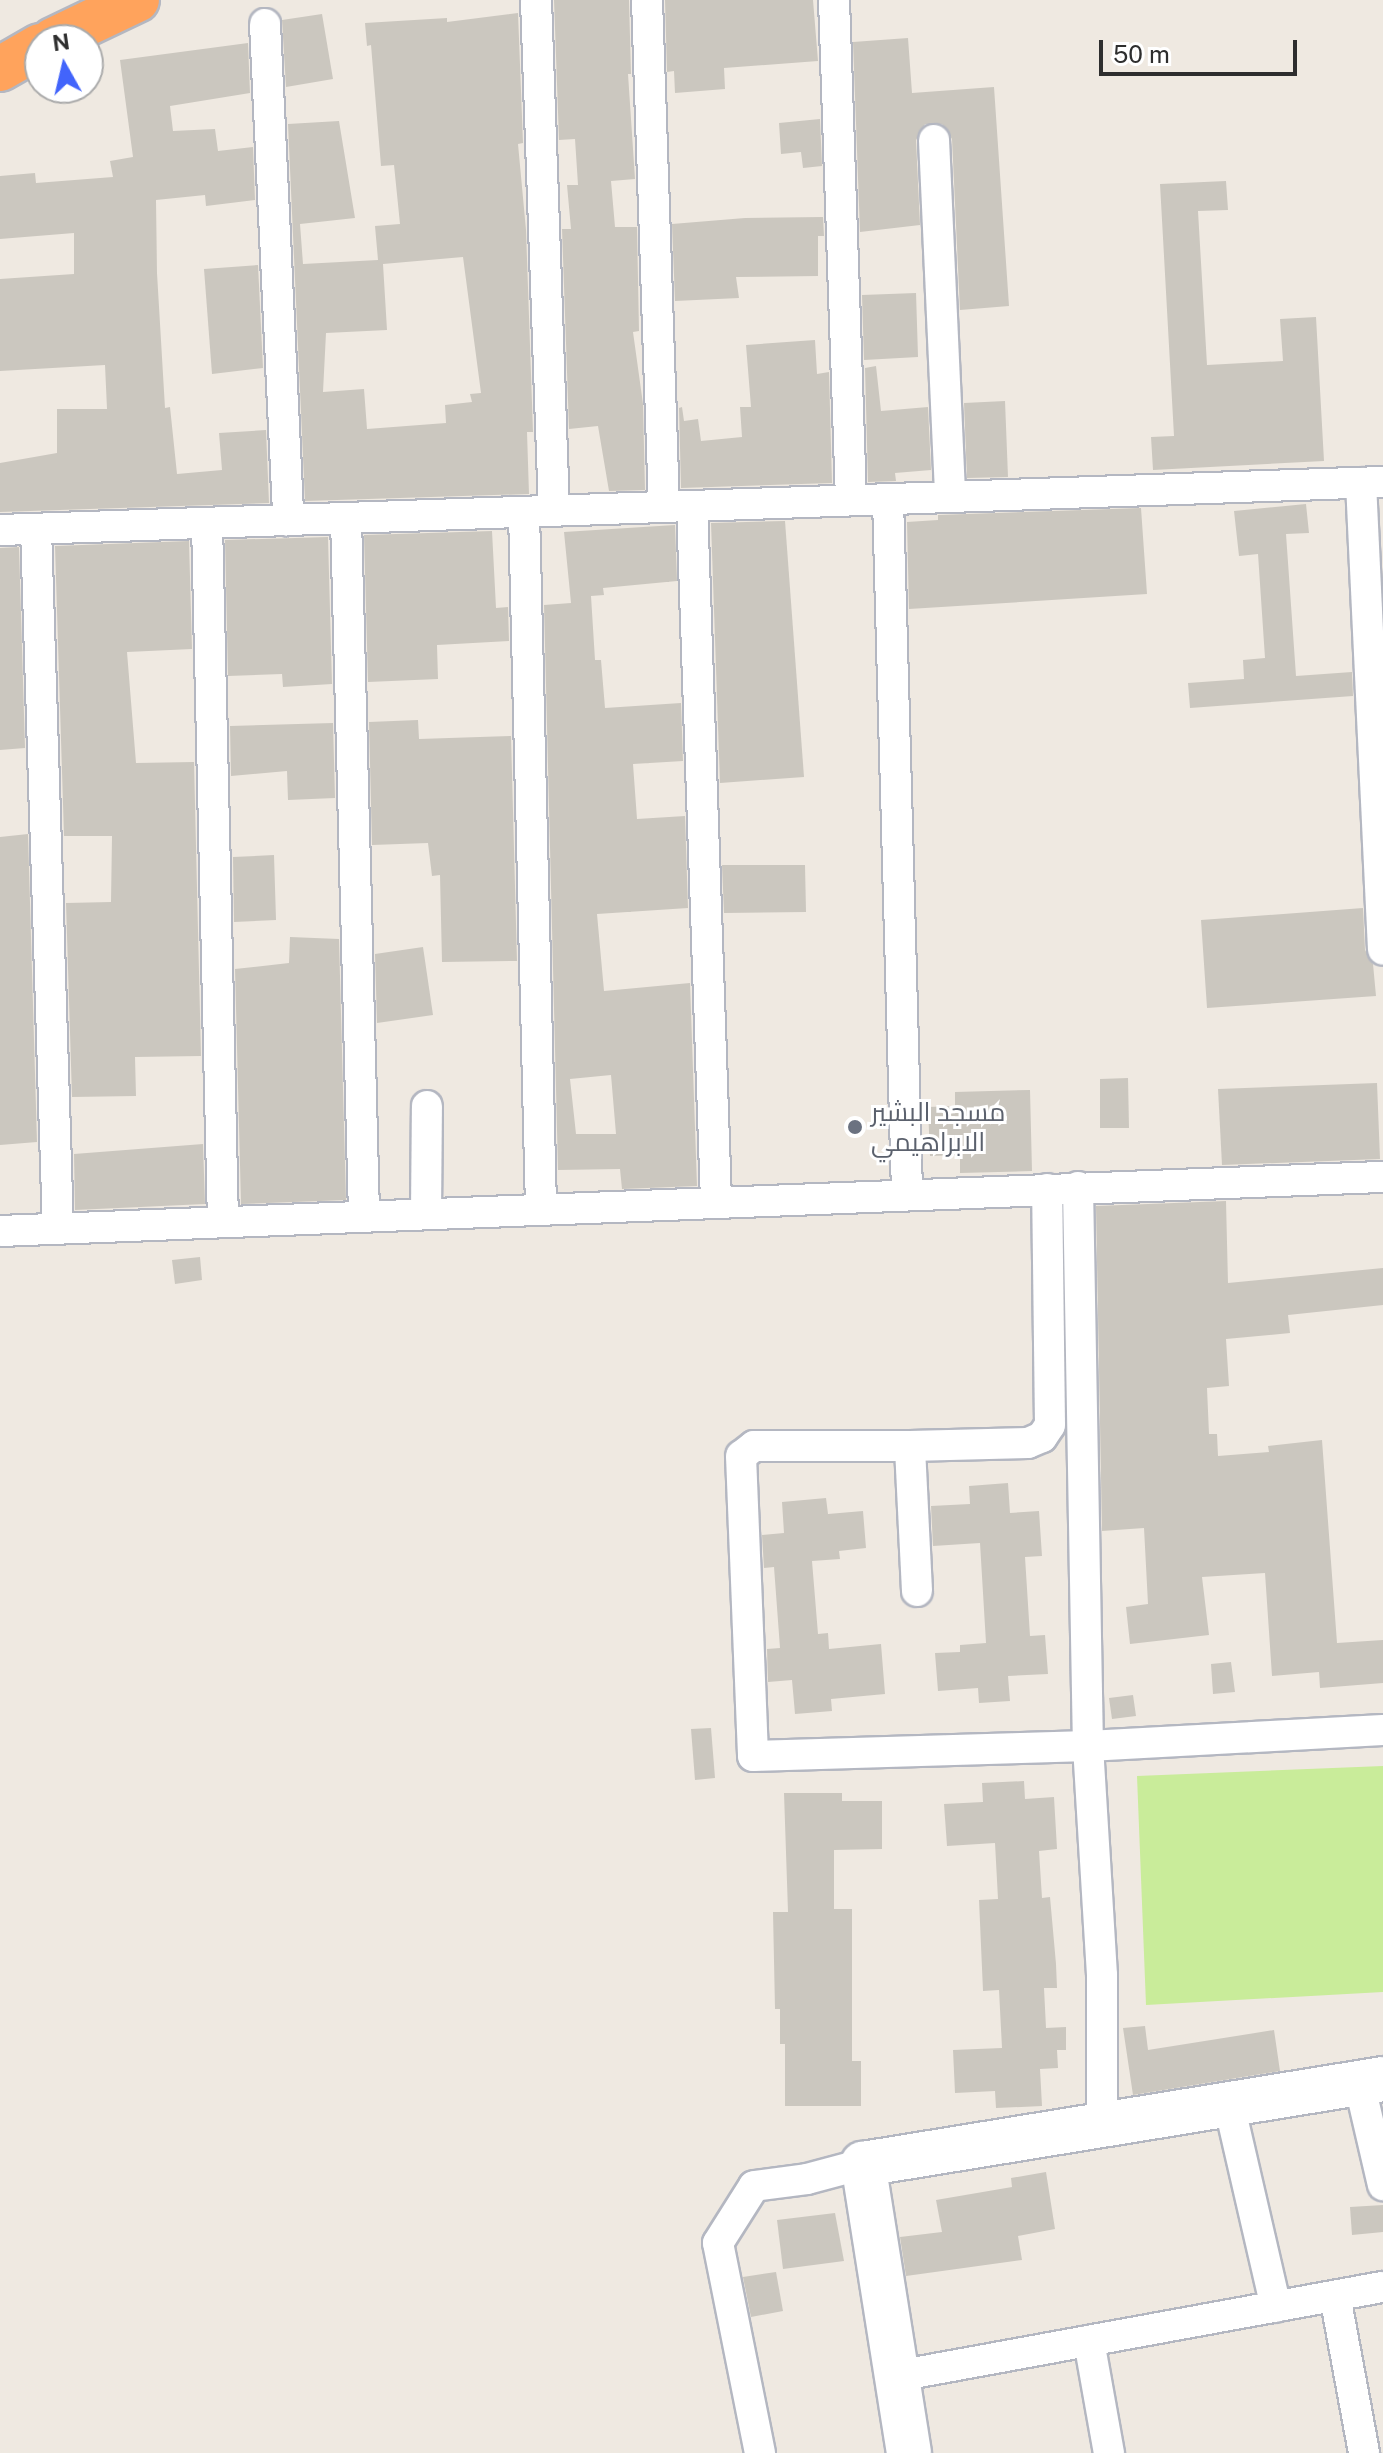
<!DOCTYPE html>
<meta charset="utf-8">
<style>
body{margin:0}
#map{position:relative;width:1383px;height:2453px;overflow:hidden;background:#efe9e1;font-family:"Public Sans",Cairo,sans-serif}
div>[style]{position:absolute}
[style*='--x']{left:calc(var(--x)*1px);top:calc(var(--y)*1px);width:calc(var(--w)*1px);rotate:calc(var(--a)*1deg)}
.pitch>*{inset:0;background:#c9ec9a}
.building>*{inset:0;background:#cbc7bf}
.roads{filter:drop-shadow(2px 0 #b4b7c1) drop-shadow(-2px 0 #b4b7c1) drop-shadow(0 2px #b4b7c1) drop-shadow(0 -2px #b4b7c1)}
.street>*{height:30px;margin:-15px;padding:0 15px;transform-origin:15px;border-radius:15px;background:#fff}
.secondary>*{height:44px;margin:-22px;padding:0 22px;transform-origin:22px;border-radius:22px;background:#fff}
.highway>*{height:44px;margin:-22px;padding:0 22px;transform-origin:22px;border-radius:22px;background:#ffa35c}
.dots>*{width:22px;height:22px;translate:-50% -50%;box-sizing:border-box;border:4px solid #fff;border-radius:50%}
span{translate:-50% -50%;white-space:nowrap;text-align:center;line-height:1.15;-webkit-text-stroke:6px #fff;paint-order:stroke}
.worship-label{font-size:26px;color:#5b616d}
.left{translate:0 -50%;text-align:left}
.north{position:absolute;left:24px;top:24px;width:80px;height:80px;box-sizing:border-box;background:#fff;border:2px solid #ababab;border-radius:50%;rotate:352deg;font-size:22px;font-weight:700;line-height:32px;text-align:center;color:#2e2e2e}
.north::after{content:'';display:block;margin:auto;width:28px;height:36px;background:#4264fb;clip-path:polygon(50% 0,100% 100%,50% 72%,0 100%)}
.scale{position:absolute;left:1099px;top:40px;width:198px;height:36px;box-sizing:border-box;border:4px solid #2e2e2e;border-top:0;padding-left:10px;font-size:24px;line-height:28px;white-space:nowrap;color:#2e2e2e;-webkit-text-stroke:6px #fff;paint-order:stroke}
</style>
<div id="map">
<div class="pitch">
<div style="clip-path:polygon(1383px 1766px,1383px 1992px,1146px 2005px,1137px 1776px)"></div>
</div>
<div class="building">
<div style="clip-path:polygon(554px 0,629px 0,631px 74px,628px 74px,635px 179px,611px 181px,615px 227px,637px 227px,639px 331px,633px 332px,643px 404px,645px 490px,609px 491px,598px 426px,569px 429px,562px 229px,571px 229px,567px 185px,578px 185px,575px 139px,559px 140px)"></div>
<div style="clip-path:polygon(665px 0,813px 0,818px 61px,724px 68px,725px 89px,675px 93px,674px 71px,667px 72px)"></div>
<div style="clip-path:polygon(evenodd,518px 13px,523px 143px,518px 144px,526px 230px,533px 432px,527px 432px,529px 494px,305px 501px,288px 124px,339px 121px,355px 218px,300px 224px,303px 264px,378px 260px,375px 226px,400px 224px,394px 165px,381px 166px,371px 45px,367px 46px,365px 23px,447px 18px,447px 22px,518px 13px,463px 257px,481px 393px,470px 394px,472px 402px,445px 405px,446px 423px,367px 429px,364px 389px,323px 392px,326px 333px,387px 330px,383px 264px,463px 257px)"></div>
<div style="clip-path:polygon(322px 14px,333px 79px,286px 87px,282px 20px)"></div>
<div style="clip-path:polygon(908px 38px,912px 93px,994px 87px,1009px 306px,960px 310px,952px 139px,942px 124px,925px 124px,916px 140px,920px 225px,860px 232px,853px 42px)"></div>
<div style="clip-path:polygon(248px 43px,250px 93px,170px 106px,173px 131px,215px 129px,218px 151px,253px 147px,255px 200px,206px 206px,205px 195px,156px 200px,157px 273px,165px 408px,170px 407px,177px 474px,222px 470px,219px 433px,266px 430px,269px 503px,0 512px,0 463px,57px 453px,57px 409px,107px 409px,105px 365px,0 371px,0 279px,74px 274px,74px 233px,0 239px,0 176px,35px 173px,36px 183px,113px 177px,110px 161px,133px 157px,120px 60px)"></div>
<div style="clip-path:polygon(820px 119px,822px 166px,803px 168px,801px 152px,781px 154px,779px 123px)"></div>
<div style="clip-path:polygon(1226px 181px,1228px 210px,1198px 211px,1207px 365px,1283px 361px,1280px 319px,1316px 317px,1324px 461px,1153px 470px,1151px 437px,1174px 436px,1160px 184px)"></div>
<div style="clip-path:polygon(823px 217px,824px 236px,818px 236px,818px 276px,736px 277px,739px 298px,675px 301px,672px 224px,745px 218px)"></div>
<div style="clip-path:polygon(258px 265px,263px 368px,212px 374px,204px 269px)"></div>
<div style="clip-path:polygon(916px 293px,918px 357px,864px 360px,862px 295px)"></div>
<div style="clip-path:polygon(815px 340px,817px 374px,829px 372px,832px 483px,681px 488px,679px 408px,682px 407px,684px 421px,698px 419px,701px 441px,742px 437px,740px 407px,751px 407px,746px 345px)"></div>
<div style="clip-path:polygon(876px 366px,881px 411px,928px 407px,931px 470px,895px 473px,896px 481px,868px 482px,865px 368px)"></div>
<div style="clip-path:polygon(1005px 401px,1008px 477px,967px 478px,964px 403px)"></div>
<div style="clip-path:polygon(1306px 504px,1309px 533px,1286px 534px,1296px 676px,1352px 672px,1353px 696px,1190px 708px,1188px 683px,1244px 679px,1243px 660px,1265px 658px,1258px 554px,1239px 556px,1234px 511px)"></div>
<div style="clip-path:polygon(1141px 508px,1147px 594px,909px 609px,907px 522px,938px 520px,938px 515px)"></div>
<div style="clip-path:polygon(785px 521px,804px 777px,720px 783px,711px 523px)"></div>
<div style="clip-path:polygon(evenodd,675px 525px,677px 581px,603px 588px,604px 595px,591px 596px,595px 660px,601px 660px,605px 708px,681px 703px,683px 761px,633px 764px,637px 819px,685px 816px,688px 908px,597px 914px,604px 991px,690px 983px,697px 1186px,622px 1189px,620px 1169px,558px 1170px,544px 605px,571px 603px,564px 532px,675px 525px,611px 1075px,616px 1134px,576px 1134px,570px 1079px,611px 1075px)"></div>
<div style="clip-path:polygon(492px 531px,496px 608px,508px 607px,509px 641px,437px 645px,438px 679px,368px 682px,364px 535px)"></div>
<div style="clip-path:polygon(328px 537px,332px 684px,283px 687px,282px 674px,228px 676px,225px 540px)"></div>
<div style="clip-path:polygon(189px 541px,192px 649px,127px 652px,136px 763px,194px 762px,201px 1056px,135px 1057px,136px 1096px,72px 1097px,66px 903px,111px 902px,112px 836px,64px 836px,55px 546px)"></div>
<div style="clip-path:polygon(19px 547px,25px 748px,0 750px,0 548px)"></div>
<div style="clip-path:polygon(418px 720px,419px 739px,511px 736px,517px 961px,442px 962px,440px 875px,432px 876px,428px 843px,372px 845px,369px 722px)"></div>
<div style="clip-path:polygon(333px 723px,335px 798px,288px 800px,287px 771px,231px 776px,230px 726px)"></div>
<div style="clip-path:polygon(28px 834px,37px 1142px,0 1145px,0 837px)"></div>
<div style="clip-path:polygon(274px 855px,276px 920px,234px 922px,233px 857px)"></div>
<div style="clip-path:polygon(722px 865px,805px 865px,806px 912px,724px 913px)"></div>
<div style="clip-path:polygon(1363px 908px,1365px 950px,1373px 964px,1376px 996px,1207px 1008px,1201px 920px)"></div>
<div style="clip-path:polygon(290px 937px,339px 939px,346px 1200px,241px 1204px,235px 969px,289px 963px)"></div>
<div style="clip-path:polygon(423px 947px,433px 1015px,377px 1023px,375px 954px)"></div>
<div style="clip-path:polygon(1128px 1078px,1129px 1128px,1100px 1128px,1100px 1079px)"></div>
<div style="clip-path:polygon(1377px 1083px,1380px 1159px,1222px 1165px,1218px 1089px)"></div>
<div style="clip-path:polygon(1030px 1090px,1032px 1171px,960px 1173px,960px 1155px,930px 1156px,928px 1107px,955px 1106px,955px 1092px)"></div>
<div style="clip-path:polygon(203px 1144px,205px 1204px,75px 1210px,74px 1154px)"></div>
<div style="clip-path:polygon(1226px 1201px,1228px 1283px,1383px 1268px,1383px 1305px,1288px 1315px,1290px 1333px,1226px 1339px,1229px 1386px,1207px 1388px,1209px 1434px,1217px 1434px,1218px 1456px,1269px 1452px,1268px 1446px,1322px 1440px,1337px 1643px,1383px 1640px,1383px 1683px,1320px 1688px,1319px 1672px,1272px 1676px,1265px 1573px,1202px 1577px,1209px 1635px,1130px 1644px,1126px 1607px,1148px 1604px,1144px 1528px,1102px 1531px,1096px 1206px)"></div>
<div style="clip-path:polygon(200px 1257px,202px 1280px,175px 1284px,172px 1260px)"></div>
<div style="clip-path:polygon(1008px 1483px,1010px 1513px,1039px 1511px,1042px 1556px,1025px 1557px,1030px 1636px,1045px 1635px,1048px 1674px,1008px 1676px,1010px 1701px,979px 1703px,978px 1688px,938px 1691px,935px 1653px,960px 1652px,960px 1645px,986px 1643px,980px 1543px,933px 1546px,931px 1506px,970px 1504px,969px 1486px)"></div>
<div style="clip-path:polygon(826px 1498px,828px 1514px,863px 1511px,866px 1548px,839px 1551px,840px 1559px,812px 1561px,818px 1634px,828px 1633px,829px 1649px,881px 1644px,885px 1694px,831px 1699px,832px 1711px,795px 1714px,792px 1680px,768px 1682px,767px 1649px,780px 1648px,774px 1567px,764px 1568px,762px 1535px,784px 1533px,782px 1502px)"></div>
<div style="clip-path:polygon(1231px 1662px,1235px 1692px,1213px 1694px,1211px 1664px)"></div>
<div style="clip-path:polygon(1133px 1695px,1136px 1716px,1112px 1719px,1109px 1698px)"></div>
<div style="clip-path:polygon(711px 1728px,715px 1778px,695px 1780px,691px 1729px)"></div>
<div style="clip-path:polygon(1024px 1781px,1025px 1799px,1054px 1797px,1057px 1849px,1039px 1851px,1042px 1898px,1050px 1897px,1056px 1964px,1057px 1988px,1044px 1988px,1046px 2028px,1066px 2027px,1066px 2050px,1057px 2050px,1058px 2068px,1040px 2069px,1042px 2106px,996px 2108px,995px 2091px,955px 2093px,953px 2050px,1002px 2048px,999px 1990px,983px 1991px,979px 1900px,998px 1899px,995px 1843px,947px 1846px,944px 1804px,983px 1802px,982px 1783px)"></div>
<div style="clip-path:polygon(784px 1793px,842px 1793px,842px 1801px,882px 1801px,882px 1849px,834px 1850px,834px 1909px,852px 1909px,852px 2061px,861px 2061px,861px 2106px,785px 2106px,785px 2044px,780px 2044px,780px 2009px,775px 2009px,773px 1912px,788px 1912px)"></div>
<div style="clip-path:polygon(1145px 2026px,1148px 2050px,1274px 2030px,1280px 2071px,1133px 2095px,1123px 2028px)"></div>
<div style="clip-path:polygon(1046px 2172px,1055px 2229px,1018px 2236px,1022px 2260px,906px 2276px,900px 2237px,942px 2232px,936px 2200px,1012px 2187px,1011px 2178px)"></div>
<div style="clip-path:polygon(1383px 2205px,1383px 2232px,1352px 2235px,1350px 2207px)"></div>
<div style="clip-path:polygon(835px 2213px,844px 2261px,783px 2269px,777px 2220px)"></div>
<div style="clip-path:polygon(776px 2272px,783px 2311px,751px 2317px,743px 2277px)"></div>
</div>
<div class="roads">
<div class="street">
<div style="--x:536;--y:0;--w:511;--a:87.98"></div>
<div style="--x:647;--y:0;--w:507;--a:88.08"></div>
<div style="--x:834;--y:0;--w:500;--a:88.05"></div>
<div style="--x:265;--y:24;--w:497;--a:87.3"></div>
<div style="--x:934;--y:140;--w:357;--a:87.4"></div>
<div style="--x:1361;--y:483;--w:467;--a:87.3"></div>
<div style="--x:888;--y:499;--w:695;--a:88.43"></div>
<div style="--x:692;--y:506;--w:695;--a:88.02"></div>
<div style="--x:524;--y:512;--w:696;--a:88.6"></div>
<div style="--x:346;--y:518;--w:698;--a:88.52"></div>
<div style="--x:207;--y:523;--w:699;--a:88.69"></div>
<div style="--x:36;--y:529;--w:700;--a:88.2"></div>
<div style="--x:0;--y:530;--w:1384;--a:-1.99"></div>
<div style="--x:1078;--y:1187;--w:559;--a:88.98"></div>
<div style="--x:1088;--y:1746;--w:229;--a:86.5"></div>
<div style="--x:1102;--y:1975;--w:150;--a:90"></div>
<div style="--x:426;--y:1213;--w:107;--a:-89.5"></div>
<div style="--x:0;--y:1231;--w:1384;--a:-2.24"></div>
<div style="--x:910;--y:1446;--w:156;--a:180"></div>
<div style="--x:754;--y:1446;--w:16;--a:142"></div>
<div style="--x:741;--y:1456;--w:300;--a:87.7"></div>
<div style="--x:753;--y:1756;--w:335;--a:-1.7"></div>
<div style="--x:1088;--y:1746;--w:295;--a:-3.1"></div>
<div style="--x:917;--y:1591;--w:145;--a:-92.8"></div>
<div style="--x:910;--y:1446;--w:118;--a:-1.5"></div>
<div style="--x:1028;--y:1443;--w:15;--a:-23"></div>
<div style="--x:1042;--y:1437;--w:14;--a:-56"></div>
<div style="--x:1050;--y:1425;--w:236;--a:-90.7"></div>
<div style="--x:1359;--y:2082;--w:106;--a:76.9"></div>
<div style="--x:1229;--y:2104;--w:208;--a:77"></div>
<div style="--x:1335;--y:2296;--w:160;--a:79.5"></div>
<div style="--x:1089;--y:2341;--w:114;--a:79.9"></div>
<div style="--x:897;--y:2376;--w:494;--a:-10.4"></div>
<div style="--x:760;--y:2453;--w:214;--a:-101.3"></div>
<div style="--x:718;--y:2243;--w:67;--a:-57.7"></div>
<div style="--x:754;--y:2186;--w:53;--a:-7.5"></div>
<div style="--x:807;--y:2179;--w:58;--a:-15"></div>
</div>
<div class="secondary">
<div style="--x:909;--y:2453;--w:293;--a:-99"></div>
<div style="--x:863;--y:2164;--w:527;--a:-9.28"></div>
</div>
<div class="highway">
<div style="--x:53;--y:40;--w:93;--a:-25.5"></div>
<div style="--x:0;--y:69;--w:46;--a:-29.9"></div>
</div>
</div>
<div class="dots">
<div style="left:855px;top:1127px;background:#6b7280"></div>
</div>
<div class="worship-label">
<span class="left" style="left:871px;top:1127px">مسجد البشير<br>الابراهيمي</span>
</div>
<div class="north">N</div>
<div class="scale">50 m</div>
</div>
